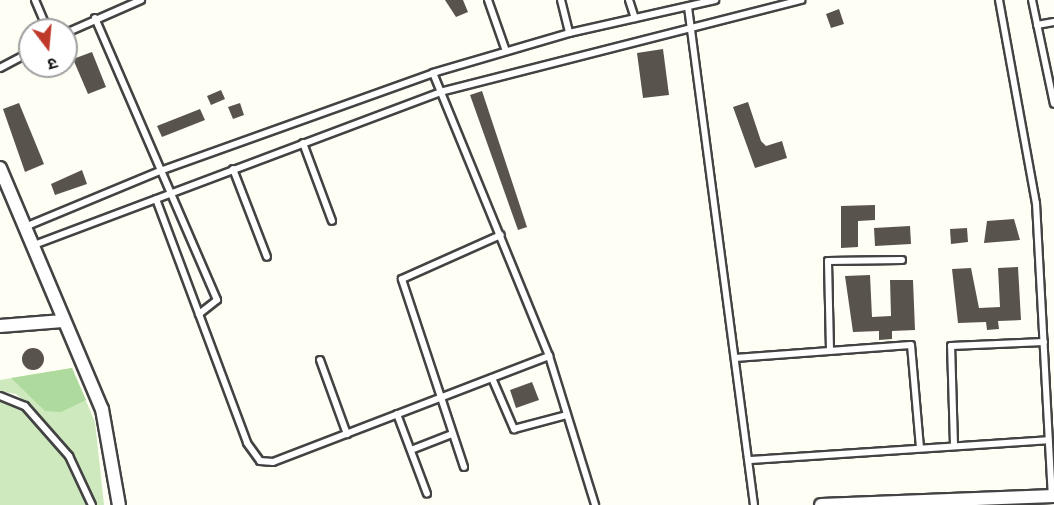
<!DOCTYPE html>
<meta charset="utf-8">
<style>
body{margin:0}
#map{position:relative;width:1054px;height:505px;overflow:hidden;background:#fffef4;font-family:"Crimson Pro","Noto Sans Devanagari",serif}
div>[style]{position:absolute}
[style*='--x']{left:calc(var(--x)*1px);top:calc(var(--y)*1px);width:calc(var(--w)*1px);rotate:calc(var(--a)*1deg)}
.green>*{inset:0;background:#cee9be}
.forest>*{inset:0;background:#afda9d}
.building>*{inset:0;background:#59534d}
.round{border-radius:50%}
.roads{filter:drop-shadow(2px 0 #434343) drop-shadow(-2px 0 #434343) drop-shadow(0 2px #434343) drop-shadow(0 -2px #434343)}
.service>*{height:6px;margin:-3px;padding:0 3px;transform-origin:3px;border-radius:3px;background:#fff}
.minor>*{height:12px;margin:-6px;padding:0 6px;transform-origin:6px;border-radius:6px;background:#fff}
span{translate:-50% -50%;white-space:nowrap;text-align:center;line-height:1.15;-webkit-text-stroke:6px #fff;paint-order:stroke}
.north{position:absolute;left:18px;top:18px;width:60px;height:60px;box-sizing:border-box;background:#fff;border:2px solid #9f9f9f;border-radius:50%;rotate:164deg;font-size:16px;font-weight:700;line-height:24px;text-align:center;color:#101010}
.north::after{content:'';display:block;margin:auto;width:21px;height:27px;background:#bf392a;clip-path:polygon(50% 0,100% 100%,50% 72%,0 100%)}
</style>
<div id="map">
<div class="green">
<div style="clip-path:polygon(72px 368px,95px 422px,104px 505px,95px 505px,74px 456px,36px 411px,16px 394px,0 391px,0 380px)"></div>
<div style="clip-path:polygon(0 400px,20px 408px,56px 445px,75px 471px,88px 505px,0 505px)"></div>
</div>
<div class="forest">
<div style="clip-path:polygon(72px 368px,86px 400px,61px 412px,45px 411px,11px 378px)"></div>
</div>
<div class="building">
<div style="clip-path:polygon(445px 0,463px 0,468px 12px,456px 17px)"></div>
<div style="clip-path:polygon(839px 9px,844px 24px,831px 28px,826px 14px)"></div>
<div style="clip-path:polygon(663px 49px,669px 95px,643px 98px,637px 53px)"></div>
<div style="clip-path:polygon(92px 52px,106px 87px,88px 94px,73px 59px)"></div>
<div style="clip-path:polygon(221px 90px,225px 99px,211px 105px,207px 96px)"></div>
<div style="clip-path:polygon(482px 91px,527px 227px,518px 230px,470px 95px)"></div>
<div style="clip-path:polygon(748px 102px,761px 141px,766px 146px,782px 141px,787px 158px,755px 168px,733px 107px)"></div>
<div style="clip-path:polygon(19px 103px,44px 164px,25px 172px,3px 109px)"></div>
<div style="clip-path:polygon(240px 103px,244px 115px,233px 119px,228px 107px)"></div>
<div style="clip-path:polygon(200px 109px,205px 120px,162px 137px,157px 126px)"></div>
<div style="clip-path:polygon(82px 170px,87px 184px,55px 195px,51px 184px)"></div>
<div style="clip-path:polygon(875px 205px,875px 220px,858px 221px,858px 247px,841px 248px,841px 206px)"></div>
<div style="clip-path:polygon(1014px 219px,1020px 240px,984px 243px,987px 221px)"></div>
<div style="clip-path:polygon(910px 226px,911px 244px,875px 246px,874px 228px)"></div>
<div style="clip-path:polygon(967px 228px,968px 242px,951px 244px,950px 229px)"></div>
<div style="clip-path:polygon(1018px 267px,1021px 320px,998px 321px,999px 329px,987px 330px,986px 322px,958px 323px,952px 269px,971px 268px,979px 308px,1000px 307px,998px 268px)"></div>
<div style="clip-path:polygon(870px 275px,872px 317px,891px 316px,890px 280px,913px 280px,915px 330px,892px 331px,892px 339px,879px 340px,879px 331px,853px 332px,845px 276px)"></div>
<div class="round" style="left:22px;top:348px;width:22px;height:22px"></div>
<div style="clip-path:polygon(532px 382px,539px 400px,516px 408px,510px 390px)"></div>
</div>
<div class="roads">
<div class="service">
<div style="--x:35;--y:0;--w:33;--a:67"></div>
<div style="--x:488;--y:0;--w:54;--a:70.6"></div>
<div style="--x:561;--y:0;--w:34;--a:76"></div>
<div style="--x:629;--y:0;--w:19;--a:72"></div>
<div style="--x:999;--y:0;--w:206;--a:79.7"></div>
<div style="--x:1036;--y:203;--w:292;--a:86.9"></div>
<div style="--x:1032;--y:0;--w:106;--a:78.1"></div>
<div style="--x:688;--y:7;--w:502;--a:82.45"></div>
<div style="--x:95;--y:18;--w:307;--a:66.6"></div>
<div style="--x:217;--y:300;--w:23;--a:142"></div>
<div style="--x:1037;--y:25;--w:17;--a:-10"></div>
<div style="--x:66;--y:33;--w:82;--a:-23.7"></div>
<div style="--x:0;--y:68;--w:34;--a:-28"></div>
<div style="--x:433;--y:73;--w:306;--a:67.7"></div>
<div style="--x:549;--y:356;--w:156;--a:72.8"></div>
<div style="--x:303;--y:143;--w:83;--a:69.6"></div>
<div style="--x:233;--y:169;--w:94;--a:68.9"></div>
<div style="--x:156;--y:199;--w:260;--a:69.5"></div>
<div style="--x:247;--y:443;--w:22;--a:54"></div>
<div style="--x:260;--y:461;--w:13;--a:4"></div>
<div style="--x:273;--y:462;--w:296;--a:-21"></div>
<div style="--x:27;--y:226;--w:144;--a:-22.5"></div>
<div style="--x:160;--y:171;--w:293;--a:-19.7"></div>
<div style="--x:436;--y:72;--w:139;--a:-16.3"></div>
<div style="--x:569;--y:33;--w:150;--a:-12.7"></div>
<div style="--x:34;--y:245;--w:434;--a:-20.6"></div>
<div style="--x:440;--y:92;--w:373;--a:-14.3"></div>
<div style="--x:830;--y:350;--w:89;--a:-91.3"></div>
<div style="--x:828;--y:261;--w:74;--a:-0.8"></div>
<div style="--x:735;--y:358;--w:176;--a:-4.2"></div>
<div style="--x:911;--y:345;--w:103;--a:85"></div>
<div style="--x:320;--y:360;--w:79;--a:70"></div>
<div style="--x:492;--y:378;--w:56;--a:66.7"></div>
<div style="--x:514;--y:429;--w:55;--a:-14.8"></div>
<div style="--x:0;--y:396;--w:27;--a:22"></div>
<div style="--x:25;--y:406;--w:67;--a:48.7"></div>
<div style="--x:69;--y:456;--w:54;--a:64.9"></div>
<div style="--x:397;--y:414;--w:85;--a:69.4"></div>
<div style="--x:954;--y:445;--w:99;--a:-91.7"></div>
<div style="--x:951;--y:346;--w:93;--a:-2.5"></div>
<div style="--x:411;--y:450;--w:44;--a:-21.3"></div>
<div style="--x:750;--y:460;--w:299;--a:-3.8"></div>
<div style="--x:464;--y:467;--w:198;--a:-108.3"></div>
<div style="--x:402;--y:279;--w:108;--a:-24"></div>
</div>
<div class="minor">
<div style="--x:0;--y:168;--w:262;--a:67.1"></div>
<div style="--x:102;--y:409;--w:97;--a:80"></div>
<div style="--x:0;--y:326;--w:63;--a:-4.5"></div>
<div style="--x:821;--y:505;--w:233;--a:-2.2"></div>
</div>
</div>
<div class="north">उ</div>
</div>
